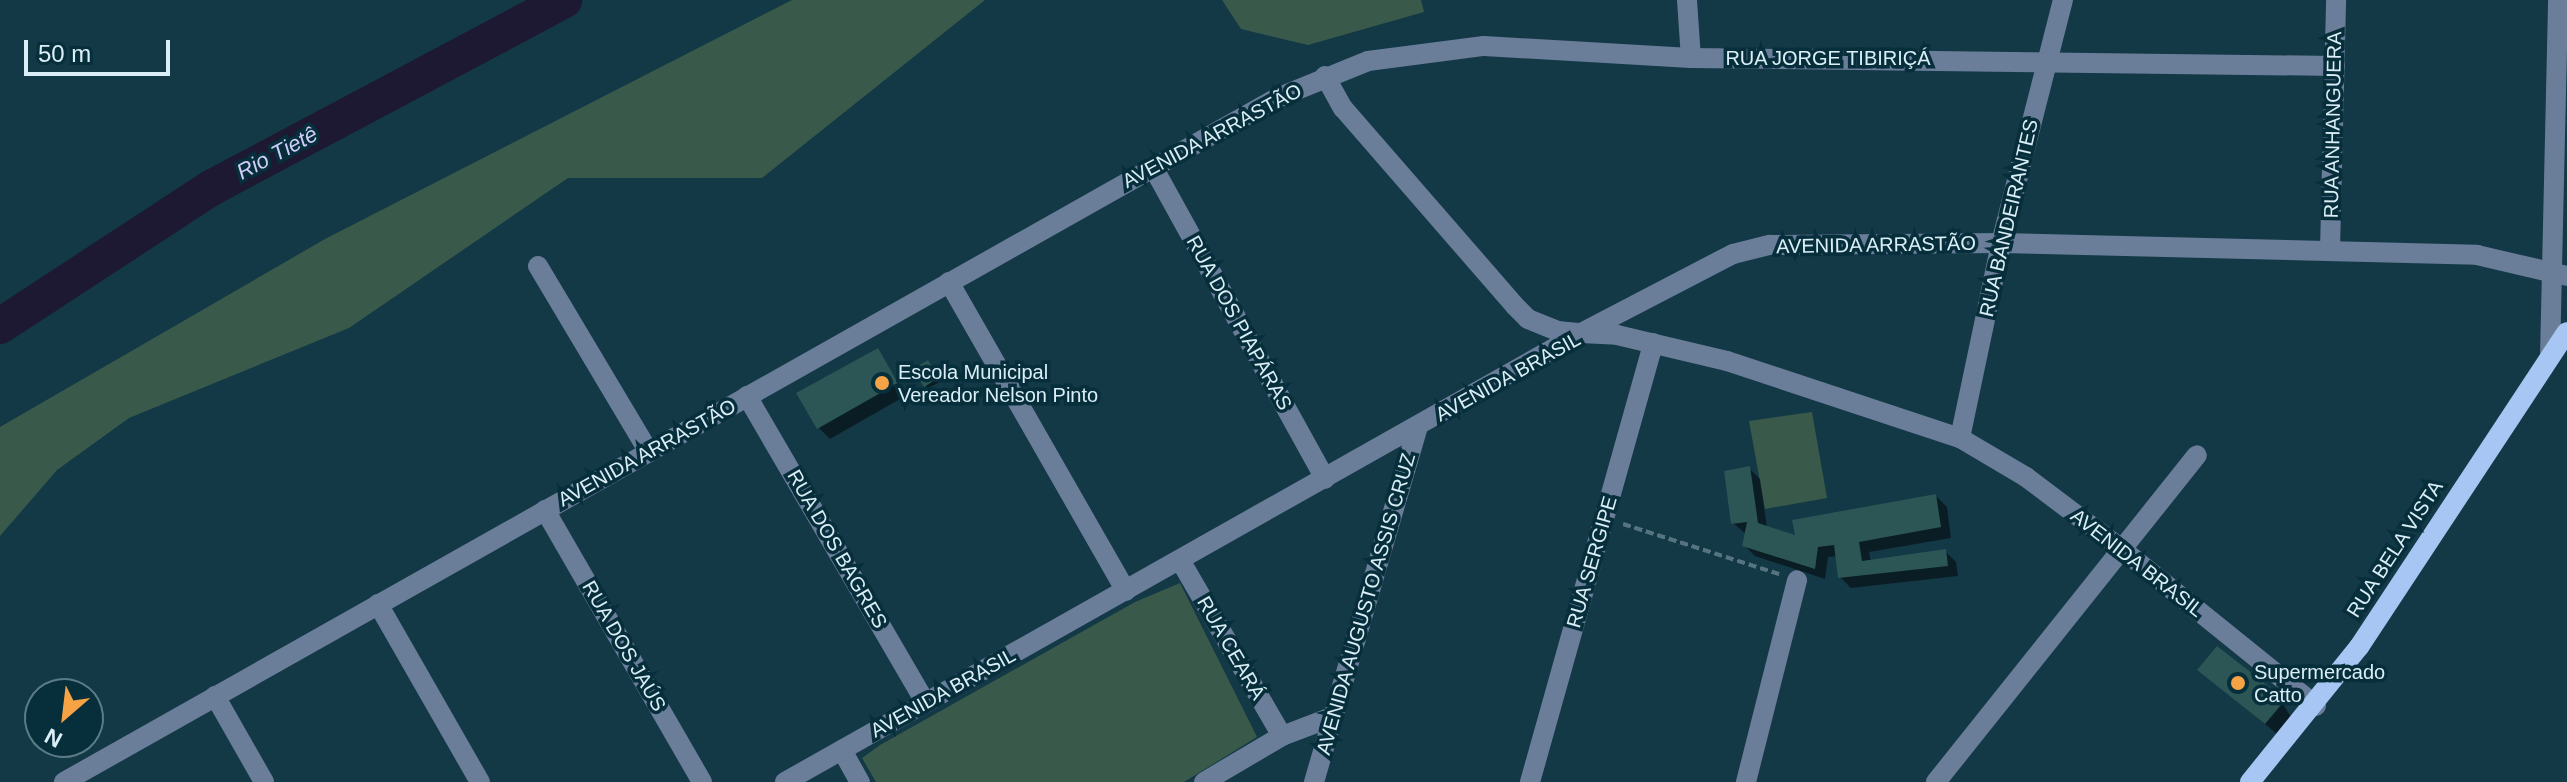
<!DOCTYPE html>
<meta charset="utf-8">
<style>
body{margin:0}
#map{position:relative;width:2567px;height:782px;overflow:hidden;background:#133846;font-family:Arial,sans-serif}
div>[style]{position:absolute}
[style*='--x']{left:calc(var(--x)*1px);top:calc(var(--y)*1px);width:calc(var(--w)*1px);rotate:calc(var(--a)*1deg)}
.green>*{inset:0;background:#395a4a}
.shadow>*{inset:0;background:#0007}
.river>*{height:36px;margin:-18px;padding:0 18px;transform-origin:18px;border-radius:18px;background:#1d1932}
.building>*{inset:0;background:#2b5655}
.path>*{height:4px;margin-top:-2px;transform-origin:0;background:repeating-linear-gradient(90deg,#557480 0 8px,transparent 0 12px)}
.minor>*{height:20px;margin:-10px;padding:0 10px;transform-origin:10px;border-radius:10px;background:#6a7d99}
.major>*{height:20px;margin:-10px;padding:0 10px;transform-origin:10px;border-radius:10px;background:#a7c6f4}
.dots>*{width:22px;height:22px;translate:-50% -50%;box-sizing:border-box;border:4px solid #072e3b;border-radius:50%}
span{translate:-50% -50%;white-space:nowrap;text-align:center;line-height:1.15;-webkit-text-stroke:7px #072e3b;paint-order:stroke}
.street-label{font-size:20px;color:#daeef7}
.poi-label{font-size:20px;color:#daeef7}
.left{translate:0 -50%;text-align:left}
.water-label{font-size:22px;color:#d1cdf9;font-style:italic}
.north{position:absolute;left:24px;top:678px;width:80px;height:80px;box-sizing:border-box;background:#072e3b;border:2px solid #5b7b86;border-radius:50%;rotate:208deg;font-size:22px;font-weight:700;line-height:32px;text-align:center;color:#daeef7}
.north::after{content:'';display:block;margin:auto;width:28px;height:36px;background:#f5a345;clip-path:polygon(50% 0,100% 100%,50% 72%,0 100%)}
.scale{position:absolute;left:24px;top:40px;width:146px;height:36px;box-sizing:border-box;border:4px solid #daeef7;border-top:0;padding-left:10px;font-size:24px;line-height:28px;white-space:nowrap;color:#daeef7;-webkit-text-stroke:6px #072e3b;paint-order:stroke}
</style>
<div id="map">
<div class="green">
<div style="clip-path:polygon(792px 0,985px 0,762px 178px,568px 178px,349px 328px,129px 418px,57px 470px,0 536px,0 427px,325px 239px)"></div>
<div style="clip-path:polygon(1222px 0,1421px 0,1424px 12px,1308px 45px,1241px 29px)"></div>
<div style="clip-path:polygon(1812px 412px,1827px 498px,1765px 509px,1749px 421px)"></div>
<div style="clip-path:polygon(1180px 583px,1257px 737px,1184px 782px,876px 782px,862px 758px,880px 745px,1135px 602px)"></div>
</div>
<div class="shadow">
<div style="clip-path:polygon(877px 351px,907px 395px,830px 439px,819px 428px)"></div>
<div style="clip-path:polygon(930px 366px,940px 382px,928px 388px,925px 385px)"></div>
<div style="clip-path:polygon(1749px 468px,1760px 479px,1767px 528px,1798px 538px,1936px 496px,1947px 507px,1951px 538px,1869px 552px,1871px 562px,1945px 551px,1956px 562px,1958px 576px,1851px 588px,1840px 577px,1837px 556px,1828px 557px,1825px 579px,1755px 556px,1744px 545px,1746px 534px,1733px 523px)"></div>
<div style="clip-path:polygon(2200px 670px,2278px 696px,2291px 717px,2277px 734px)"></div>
</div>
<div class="river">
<div style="--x:0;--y:326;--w:252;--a:-33.2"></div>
<div style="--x:211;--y:188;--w:400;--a:-28"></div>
</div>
<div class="building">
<div style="clip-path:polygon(878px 348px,898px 383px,817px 429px,796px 393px)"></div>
<div style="clip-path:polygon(928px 360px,938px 378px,924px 387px,913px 369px)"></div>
<div style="clip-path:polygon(1750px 466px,1758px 523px,1795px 535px,1792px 520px,1936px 494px,1941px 527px,1859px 542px,1862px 561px,1946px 549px,1948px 566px,1838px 578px,1834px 545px,1818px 547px,1815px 569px,1742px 546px,1747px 522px,1731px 524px,1724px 471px)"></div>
<div style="clip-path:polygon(2217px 646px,2280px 695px,2281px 705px,2265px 724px,2197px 670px)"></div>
</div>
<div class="path">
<div style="--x:1623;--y:524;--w:167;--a:17.8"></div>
</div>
<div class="minor">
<div style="--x:1687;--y:0;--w:58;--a:86.1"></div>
<div style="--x:1325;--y:76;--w:37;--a:61"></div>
<div style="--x:1343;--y:108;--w:262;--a:49"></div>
<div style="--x:1515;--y:306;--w:18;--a:45"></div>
<div style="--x:1528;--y:319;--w:31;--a:22"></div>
<div style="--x:1557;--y:331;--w:24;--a:5"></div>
<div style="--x:1581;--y:333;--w:171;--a:-27.5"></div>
<div style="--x:1733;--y:254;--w:38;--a:-14"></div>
<div style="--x:1770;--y:245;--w:231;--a:-0.5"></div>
<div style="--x:2001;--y:243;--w:476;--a:1.4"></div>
<div style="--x:2477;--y:255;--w:92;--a:13.1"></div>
<div style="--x:1153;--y:167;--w:356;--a:61.1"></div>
<div style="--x:2330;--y:250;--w:250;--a:-88.6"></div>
<div style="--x:538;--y:266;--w:217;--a:59.2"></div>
<div style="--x:949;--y:282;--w:356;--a:60.2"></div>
<div style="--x:2550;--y:357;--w:357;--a:-88.7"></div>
<div style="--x:747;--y:396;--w:355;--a:59.8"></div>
<div style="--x:1960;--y:438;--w:199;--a:-78.1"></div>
<div style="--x:2001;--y:243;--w:251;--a:-75.7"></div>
<div style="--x:545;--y:510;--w:314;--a:60"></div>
<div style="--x:1180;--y:560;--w:203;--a:59.9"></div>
<div style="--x:378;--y:604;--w:205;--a:60.2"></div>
<div style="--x:215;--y:696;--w:99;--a:60.3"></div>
<div style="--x:842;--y:750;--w:37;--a:61"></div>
<div style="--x:64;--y:782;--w:1393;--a:-29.42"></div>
<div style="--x:1277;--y:98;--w:98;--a:-22.1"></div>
<div style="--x:1368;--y:61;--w:117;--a:-7.4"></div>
<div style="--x:1484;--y:46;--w:207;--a:3.3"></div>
<div style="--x:1691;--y:58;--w:644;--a:0.71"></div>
<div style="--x:785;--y:782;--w:914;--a:-29.43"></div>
<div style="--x:1581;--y:333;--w:36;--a:3"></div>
<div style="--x:1617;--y:335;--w:113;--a:13.3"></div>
<div style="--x:1727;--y:361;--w:245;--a:18.3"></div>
<div style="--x:1960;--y:438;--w:77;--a:30.6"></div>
<div style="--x:2026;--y:477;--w:121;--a:37"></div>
<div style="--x:2123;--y:550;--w:248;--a:38.9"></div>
<div style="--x:1204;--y:782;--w:91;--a:-30.5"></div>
<div style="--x:1282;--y:736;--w:53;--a:-20.8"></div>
<div style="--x:1314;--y:782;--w:370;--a:-73.7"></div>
<div style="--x:1530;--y:782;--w:456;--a:-74.3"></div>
<div style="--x:1746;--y:782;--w:208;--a:-75.8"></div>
<div style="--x:1936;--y:782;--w:418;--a:-51.4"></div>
</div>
<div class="major">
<div style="--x:2250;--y:782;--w:174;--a:-51.1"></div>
<div style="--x:2359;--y:647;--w:377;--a:-56.6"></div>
</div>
<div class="dots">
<div style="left:882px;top:383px;background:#f5a345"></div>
<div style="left:2238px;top:683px;background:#f5a345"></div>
</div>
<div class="street-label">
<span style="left:1828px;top:58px">RUA JORGE TIBIRIÇÁ</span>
<span style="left:2333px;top:125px;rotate:-89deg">RUA ANHANGUERA</span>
<span style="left:1212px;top:136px;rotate:-28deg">AVENIDA ARRASTÃO</span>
<span style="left:2009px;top:218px;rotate:-77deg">RUA BANDEIRANTES</span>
<span style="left:1876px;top:245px;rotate:-1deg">AVENIDA ARRASTÃO</span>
<span style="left:1239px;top:323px;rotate:61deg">RUA DOS PIAPÁRAS</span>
<span style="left:1508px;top:377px;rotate:-29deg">AVENIDA BRASIL</span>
<span style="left:647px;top:453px;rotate:-29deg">AVENIDA ARRASTÃO</span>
<span style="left:837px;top:549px;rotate:60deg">RUA DOS BAGRES</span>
<span style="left:2395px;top:549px;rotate:-57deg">RUA BELA VISTA</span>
<span style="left:1592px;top:562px;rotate:-74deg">RUA SERGIPE</span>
<span style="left:2137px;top:563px;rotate:38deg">AVENIDA BRASIL</span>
<span style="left:1366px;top:604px;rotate:-74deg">AVENIDA AUGUSTO ASSIS CRUZ</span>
<span style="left:624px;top:646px;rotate:60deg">RUA DOS JAÚS</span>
<span style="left:1231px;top:648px;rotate:60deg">RUA CEARÁ</span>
<span style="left:943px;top:693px;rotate:-29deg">AVENIDA BRASIL</span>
</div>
<div class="poi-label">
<span class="left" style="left:898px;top:384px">Escola Municipal<br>Vereador Nelson Pinto</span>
<span class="left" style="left:2254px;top:684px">Supermercado<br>Catto</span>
</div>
<div class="water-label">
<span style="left:277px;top:153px;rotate:-28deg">Rio Tietê</span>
</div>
<div class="north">N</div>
<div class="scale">50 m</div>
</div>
